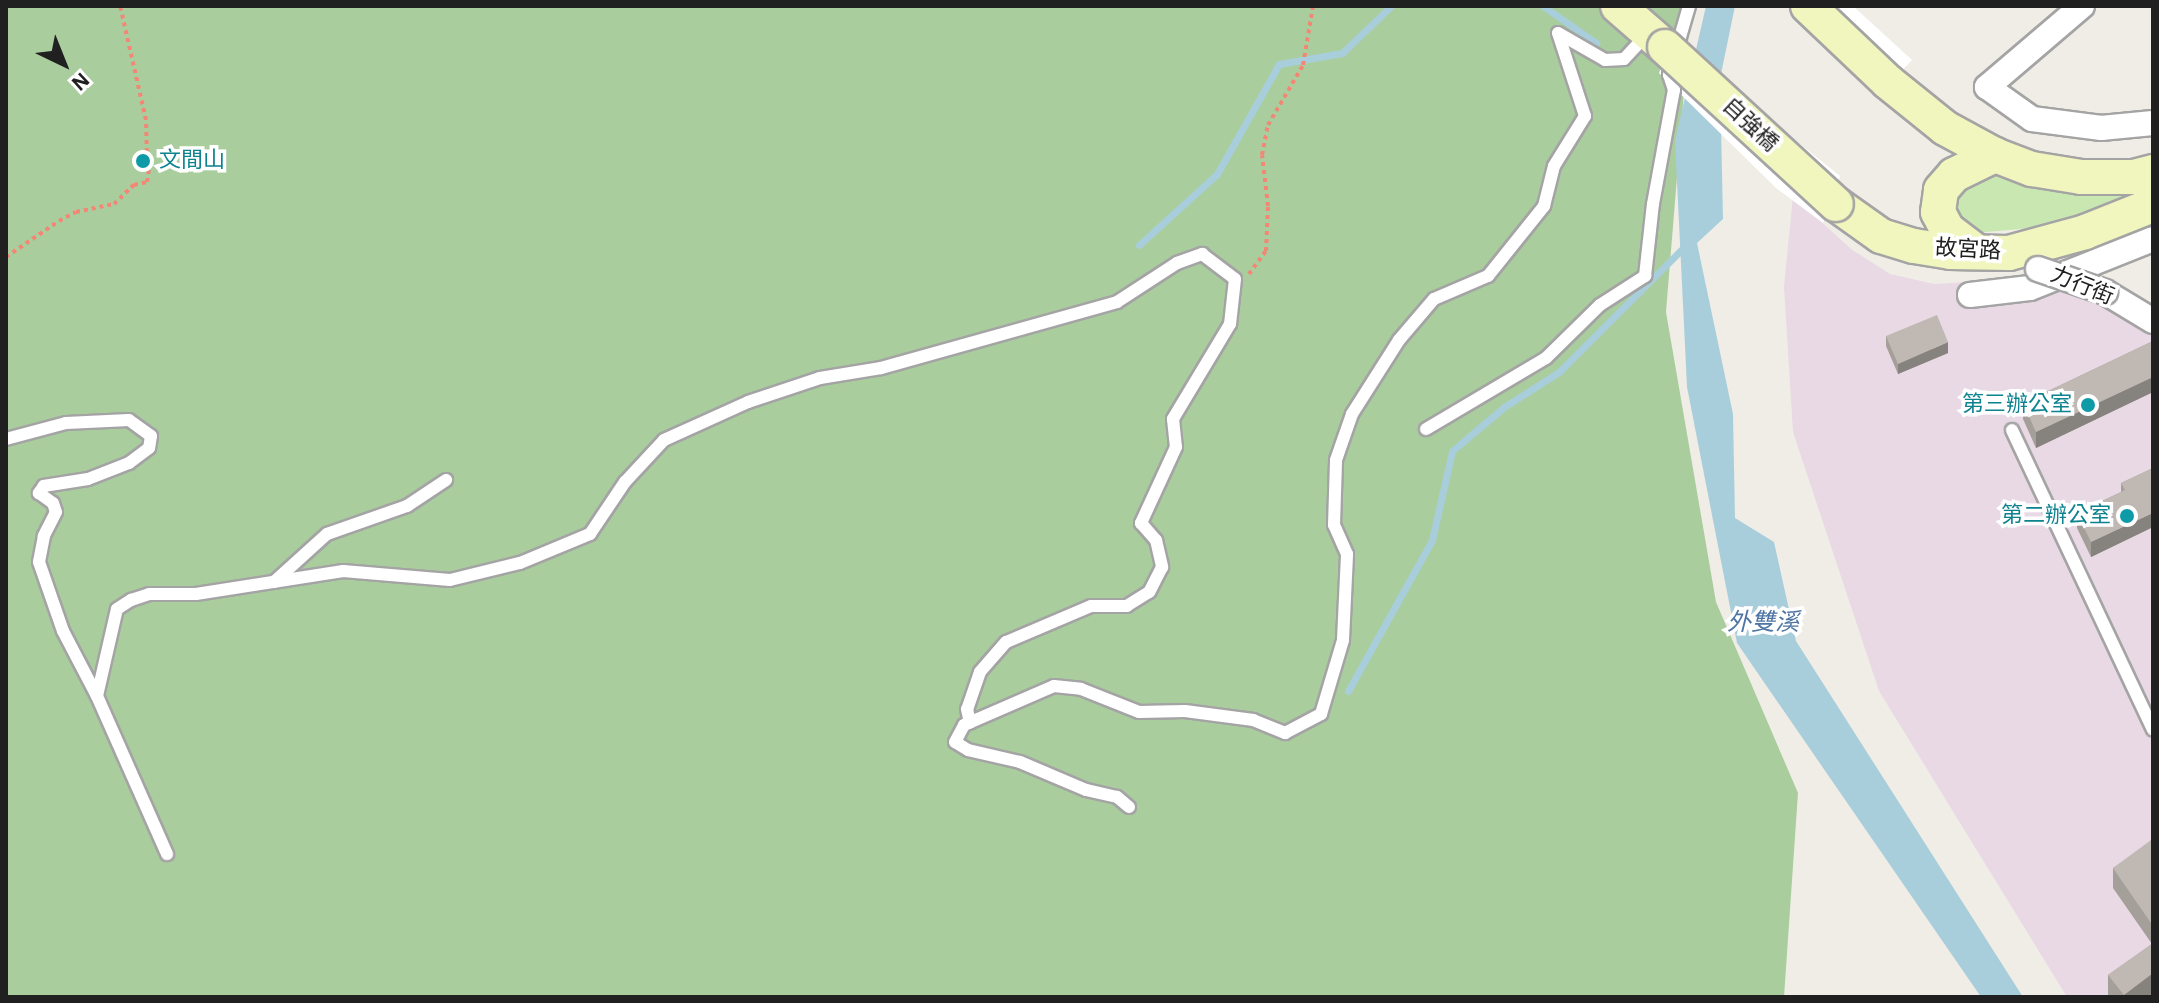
<!DOCTYPE html>
<meta charset="utf-8">
<style>
body{margin:0}
#map{position:relative;width:2159px;height:1003px;overflow:hidden;background:#f0ede7;font-family:"Alegreya Sans","Noto Sans TC",sans-serif}
div>[style]{position:absolute}
[style*='--x']{left:calc(var(--x)*1px);top:calc(var(--y)*1px);width:calc(var(--w)*1px);rotate:calc(var(--a)*1deg)}
.industrial>*{inset:0;background:#e8d9e5}
.grass>*{inset:0;background:#c9e7b0}
.forest>*{inset:0;background:#aacd9e}
.water>*{inset:0;background:#a9cedb}
.pier>*{inset:0;background:#fff}
.stream>*{height:7px;margin:-3.5px;padding:0 3.5px;transform-origin:3.5px;border-radius:3.5px;background:#a9cedb}
.path>*{height:4px;margin-top:-2px;transform-origin:0;background:repeating-linear-gradient(90deg,#f28775 0 4px,transparent 0 8px)}
.roads{filter:drop-shadow(2px 0 #a4a4a4) drop-shadow(-2px 0 #a4a4a4) drop-shadow(0 2px #a4a4a4) drop-shadow(0 -2px #a4a4a4)}
.lane>*{height:12px;margin:-6px;padding:0 6px;transform-origin:6px;border-radius:6px;background:#fff}
.street>*{height:24px;margin:-12px;padding:0 12px;transform-origin:12px;border-radius:12px;background:#fff}
.secondary>*{height:34px;margin:-17px;padding:0 17px;transform-origin:17px;border-radius:17px;background:#f1f6be}
.bridges{filter:drop-shadow(2px 0 #a4a4a4) drop-shadow(-2px 0 #a4a4a4) drop-shadow(0 2px #a4a4a4) drop-shadow(0 -2px #a4a4a4)}
.street-bridge>*{height:24px;margin:-12px;padding:0 12px;transform-origin:12px;border-radius:12px;background:#fff}
.secondary-bridge>*{height:34px;margin:-17px;padding:0 17px;transform-origin:17px;border-radius:17px;background:#f1f6be}
.wall>*{inset:0;background:#a59f9a}
.shaded-wall>*{inset:0;background:#86827d}
.building>*{inset:0;background:#c0b9b3}
.dots>*{width:22px;height:22px;translate:-50% -50%;box-sizing:border-box;border:4px solid #fff;border-radius:50%}
span{translate:-50% -50%;white-space:nowrap;text-align:center;line-height:1.15;-webkit-text-stroke:7px #fff;paint-order:stroke}
.street-label{font-size:22px;color:#202020}
.culture-label{font-size:22px;color:#0d838f}
.left{translate:0 -50%;text-align:left}
.right{translate:-100% -50%;text-align:right}
.water-label{font-size:24px;color:#4e75a3;font-style:italic}
.frame{position:absolute;inset:0;border:8px solid #202020;pointer-events:none}
.north{position:absolute;left:24px;top:24px;width:80px;height:80px;-webkit-text-stroke:6px #fff;paint-order:stroke;rotate:137deg;font-size:22px;font-weight:700;line-height:32px;text-align:center;color:#202020}
.north::after{content:'';display:block;margin:auto;width:28px;height:36px;background:#202020;clip-path:polygon(50% 0,100% 100%,50% 72%,0 100%)}
</style>
<div id="map">
<div class="industrial">
<div style="clip-path:polygon(1793px 196px,1851px 249px,1890px 274px,1934px 284px,2021px 279px,2096px 295px,2153px 329px,2153px 997px,2067px 997px,1879px 691px,1793px 432px,1784px 287px)"></div>
</div>
<div class="grass">
<div style="clip-path:polygon(1971px 171px,2153px 188px,2101px 214px,2043px 227px,1964px 234px,1952px 221px,1957px 183px)"></div>
</div>
<div class="forest">
<div style="clip-path:polygon(6px 6px,1691px 6px,1666px 312px,1716px 602px,1798px 793px,1784px 997px,6px 997px)"></div>
</div>
<div class="water">
<div style="clip-path:polygon(1706px 6px,1735px 6px,1720px 79px,1723px 219px,1697px 243px,1733px 414px,1735px 518px,1774px 542px,1796px 641px,2023px 997px,1981px 997px,1737px 643px,1687px 387px,1675px 141px)"></div>
</div>
<div class="pier">
<div style="clip-path:polygon(1789px 6px,1853px 6px,1912px 60px,1881px 92px)"></div>
<div style="clip-path:polygon(1672px 41px,1840px 176px,1823px 223px,1776px 188px,1659px 73px)"></div>
</div>
<div class="stream">
<div style="--x:1543;--y:6;--w:65;--a:34.9"></div>
<div style="--x:1139;--y:245;--w:105;--a:-42.3"></div>
<div style="--x:1217;--y:174;--w:126;--a:-60.6"></div>
<div style="--x:1279;--y:64;--w:64;--a:-9.9"></div>
<div style="--x:1342;--y:53;--w:68;--a:-43.8"></div>
<div style="--x:1348;--y:691;--w:173;--a:-60.9"></div>
<div style="--x:1432;--y:540;--w:91;--a:-77.3"></div>
<div style="--x:1452;--y:451;--w:68;--a:-40.2"></div>
<div style="--x:1504;--y:407;--w:65;--a:-32.5"></div>
<div style="--x:1559;--y:372;--w:181;--a:-45"></div>
</div>
<div class="path">
<div style="--x:6;--y:257;--w:64;--a:-34.2"></div>
<div style="--x:59;--y:221;--w:19;--a:-28"></div>
<div style="--x:76;--y:212;--w:39;--a:-12"></div>
<div style="--x:114;--y:204;--w:28;--a:-44"></div>
<div style="--x:134;--y:185;--w:13;--a:-13"></div>
<div style="--x:147;--y:182;--w:19;--a:-81"></div>
<div style="--x:150;--y:163;--w:4;--a:-135"></div>
<div style="--x:147;--y:160;--w:40;--a:-91.4"></div>
<div style="--x:146;--y:120;--w:117;--a:-102.8"></div>
<div style="--x:1249;--y:274;--w:29;--a:-54"></div>
<div style="--x:1266;--y:251;--w:45;--a:-87.5"></div>
<div style="--x:1268;--y:206;--w:51;--a:-96.7"></div>
<div style="--x:1262;--y:155;--w:31;--a:-79"></div>
<div style="--x:1268;--y:125;--w:69;--a:-59.7"></div>
<div style="--x:1303;--y:65;--w:60;--a:-80.4"></div>
</div>
<div class="roads">
<div class="lane">
<div style="--x:1426;--y:429;--w:139;--a:-30.6"></div>
<div style="--x:1546;--y:358;--w:76;--a:-44.5"></div>
<div style="--x:1600;--y:305;--w:54;--a:-32.8"></div>
<div style="--x:1645;--y:276;--w:72;--a:-83.7"></div>
<div style="--x:1653;--y:204;--w:116;--a:-79.6"></div>
<div style="--x:1674;--y:90;--w:16;--a:-108"></div>
<div style="--x:1669;--y:75;--w:72;--a:-73.8"></div>
<div style="--x:2012;--y:430;--w:331;--a:64.8"></div>
<div style="--x:6;--y:439;--w:62;--a:-14.9"></div>
<div style="--x:66;--y:423;--w:63;--a:-2.7"></div>
<div style="--x:129;--y:420;--w:27;--a:36"></div>
<div style="--x:151;--y:436;--w:12;--a:99"></div>
<div style="--x:149;--y:448;--w:25;--a:143"></div>
<div style="--x:129;--y:463;--w:44;--a:158.7"></div>
<div style="--x:88;--y:479;--w:45;--a:171"></div>
<div style="--x:44;--y:486;--w:9;--a:126"></div>
<div style="--x:39;--y:493;--w:17;--a:36"></div>
<div style="--x:53;--y:503;--w:9;--a:72"></div>
<div style="--x:56;--y:512;--w:27;--a:117"></div>
<div style="--x:44;--y:536;--w:26;--a:101"></div>
<div style="--x:39;--y:562;--w:73;--a:70.8"></div>
<div style="--x:63;--y:631;--w:73;--a:62.4"></div>
<div style="--x:97;--y:696;--w:89;--a:-77.1"></div>
<div style="--x:117;--y:609;--w:17;--a:-33"></div>
<div style="--x:131;--y:600;--w:19;--a:-18"></div>
<div style="--x:149;--y:594;--w:47;--a:0"></div>
<div style="--x:196;--y:594;--w:149;--a:-8.9"></div>
<div style="--x:343;--y:571;--w:107;--a:4.8"></div>
<div style="--x:450;--y:580;--w:72;--a:-13.7"></div>
<div style="--x:520;--y:563;--w:76;--a:-22.5"></div>
<div style="--x:590;--y:534;--w:63;--a:-56.1"></div>
<div style="--x:625;--y:482;--w:57;--a:-47.1"></div>
<div style="--x:664;--y:440;--w:92;--a:-24.3"></div>
<div style="--x:748;--y:402;--w:76;--a:-18.4"></div>
<div style="--x:820;--y:378;--w:62;--a:-9.3"></div>
<div style="--x:881;--y:368;--w:245;--a:-15.6"></div>
<div style="--x:1117;--y:302;--w:72;--a:-33"></div>
<div style="--x:1177;--y:263;--w:27;--a:-20"></div>
<div style="--x:1202;--y:254;--w:41;--a:37.1"></div>
<div style="--x:1235;--y:279;--w:45;--a:96.3"></div>
<div style="--x:1230;--y:324;--w:111;--a:121"></div>
<div style="--x:1173;--y:419;--w:28;--a:84"></div>
<div style="--x:1176;--y:447;--w:84;--a:114.7"></div>
<div style="--x:1141;--y:523;--w:23;--a:49"></div>
<div style="--x:1156;--y:540;--w:28;--a:77"></div>
<div style="--x:1162;--y:567;--w:28;--a:117"></div>
<div style="--x:1149;--y:592;--w:26;--a:148"></div>
<div style="--x:1127;--y:606;--w:36;--a:180"></div>
<div style="--x:1091;--y:606;--w:92;--a:157"></div>
<div style="--x:1006;--y:642;--w:40;--a:131"></div>
<div style="--x:980;--y:672;--w:39;--a:109"></div>
<div style="--x:967;--y:709;--w:14;--a:78"></div>
<div style="--x:274;--y:582;--w:72;--a:-42.2"></div>
<div style="--x:327;--y:534;--w:85;--a:-19.3"></div>
<div style="--x:407;--y:506;--w:47;--a:-33.7"></div>
<div style="--x:97;--y:696;--w:173;--a:66.1"></div>
<div style="--x:1129;--y:807;--w:16;--a:-140"></div>
<div style="--x:1117;--y:797;--w:32;--a:-167"></div>
<div style="--x:1086;--y:790;--w:72;--a:-157"></div>
<div style="--x:1020;--y:762;--w:53;--a:-167"></div>
<div style="--x:968;--y:750;--w:15;--a:-148"></div>
<div style="--x:955;--y:742;--w:19;--a:-62"></div>
<div style="--x:964;--y:725;--w:98;--a:-23.4"></div>
<div style="--x:1054;--y:686;--w:27;--a:6"></div>
<div style="--x:1081;--y:689;--w:62;--a:21.6"></div>
<div style="--x:1139;--y:712;--w:46;--a:-1.2"></div>
<div style="--x:1185;--y:711;--w:69;--a:7.5"></div>
<div style="--x:1253;--y:720;--w:35;--a:22"></div>
<div style="--x:1285;--y:733;--w:41;--a:-27.8"></div>
<div style="--x:1321;--y:714;--w:77;--a:-73.4"></div>
<div style="--x:1343;--y:640;--w:86;--a:-87.3"></div>
<div style="--x:1347;--y:554;--w:32;--a:-114"></div>
<div style="--x:1334;--y:525;--w:65;--a:-88.2"></div>
<div style="--x:1336;--y:460;--w:49;--a:-70.8"></div>
<div style="--x:1352;--y:414;--w:88;--a:-57.6"></div>
<div style="--x:1399;--y:340;--w:54;--a:-49.5"></div>
<div style="--x:1434;--y:299;--w:59;--a:-23.1"></div>
<div style="--x:1488;--y:276;--w:90;--a:-51.3"></div>
<div style="--x:1544;--y:206;--w:41;--a:-76"></div>
<div style="--x:1554;--y:166;--w:59;--a:-58.2"></div>
<div style="--x:1585;--y:116;--w:87;--a:-108"></div>
<div style="--x:1558;--y:33;--w:54;--a:29.9"></div>
<div style="--x:1605;--y:60;--w:19;--a:-3"></div>
<div style="--x:1624;--y:59;--w:18;--a:-47"></div>
</div>
<div class="street">
<div style="--x:2082;--y:6;--w:125;--a:139.5"></div>
<div style="--x:1987;--y:87;--w:55;--a:35.4"></div>
<div style="--x:2032;--y:119;--w:70;--a:7.4"></div>
<div style="--x:2101;--y:128;--w:52;--a:-5.5"></div>
<div style="--x:2105;--y:292;--w:56;--a:31.1"></div>
<div style="--x:1970;--y:295;--w:60;--a:-6.7"></div>
<div style="--x:2030;--y:288;--w:132;--a:-21.7"></div>
</div>
<div class="secondary">
<div style="--x:1618;--y:6;--w:62;--a:41.1"></div>
<div style="--x:1808;--y:6;--w:110;--a:43.5"></div>
<div style="--x:1888;--y:82;--w:73;--a:38.9"></div>
<div style="--x:1945;--y:128;--w:57;--a:28.4"></div>
<div style="--x:1995;--y:155;--w:40;--a:21"></div>
<div style="--x:2032;--y:169;--w:50;--a:9.3"></div>
<div style="--x:2081;--y:177;--w:53;--a:0"></div>
<div style="--x:2134;--y:177;--w:20;--a:-15"></div>
<div style="--x:1836;--y:204;--w:55;--a:35.4"></div>
<div style="--x:1881;--y:236;--w:34;--a:17"></div>
<div style="--x:1914;--y:246;--w:36;--a:9"></div>
<div style="--x:1950;--y:252;--w:59;--a:1"></div>
<div style="--x:2009;--y:253;--w:79;--a:-15.4"></div>
<div style="--x:2085;--y:232;--w:73;--a:-21.7"></div>
<div style="--x:1977;--y:252;--w:38;--a:-143"></div>
<div style="--x:1947;--y:229;--w:19;--a:-118"></div>
<div style="--x:1938;--y:212;--w:22;--a:-82"></div>
<div style="--x:1941;--y:190;--w:20;--a:-49"></div>
<div style="--x:1954;--y:175;--w:46;--a:-26"></div>
</div>
</div>
<div class="bridges">
<div class="street-bridge">
<div style="--x:2038;--y:269;--w:71;--a:18.9"></div>
</div>
<div class="secondary-bridge">
<div style="--x:1665;--y:47;--w:232;--a:42.6"></div>
</div>
</div>
<div class="wall">
<div style="clip-path:polygon(1886px 336px,1948px 353px,1898px 374px,1886px 346px)"></div>
<div style="clip-path:polygon(2153px 341px,2153px 392px,2036px 448px,2023px 419px,2023px 403px)"></div>
<div style="clip-path:polygon(2153px 468px,2153px 527px,2091px 557px,2077px 528px,2077px 513px,2121px 492px,2121px 483px)"></div>
<div style="clip-path:polygon(2153px 843px,2153px 993px,2148px 997px,2110px 997px,2108px 995px,2108px 975px,2152px 944px,2113px 888px,2113px 868px)"></div>
</div>
<div class="shaded-wall">
<div style="clip-path:polygon(1948px 342px,1948px 353px,1898px 374px,1898px 364px)"></div>
<div style="clip-path:polygon(2153px 377px,2153px 392px,2036px 448px,2036px 432px)"></div>
<div style="clip-path:polygon(2153px 513px,2153px 527px,2091px 557px,2091px 542px)"></div>
<div style="clip-path:polygon(2153px 973px,2153px 993px,2148px 997px,2124px 997px,2124px 995px)"></div>
</div>
<div class="building">
<div style="clip-path:polygon(1937px 315px,1948px 342px,1898px 364px,1886px 336px)"></div>
<div style="clip-path:polygon(2153px 341px,2153px 377px,2036px 432px,2023px 403px)"></div>
<div style="clip-path:polygon(2153px 468px,2153px 513px,2091px 542px,2077px 513px,2125px 490px,2121px 483px)"></div>
<div style="clip-path:polygon(2151px 840px,2153px 843px,2153px 926px,2113px 868px)"></div>
<div style="clip-path:polygon(2153px 943px,2153px 973px,2124px 995px,2108px 975px)"></div>
</div>
<div class="dots">
<div style="left:143px;top:161px;background:#0f9aa8"></div>
<div style="left:2088px;top:405px;background:#0f9aa8"></div>
<div style="left:2127px;top:516px;background:#0f9aa8"></div>
</div>
<div class="street-label">
<span style="left:1750px;top:125px;rotate:43deg">自強橋</span>
<span style="left:1968px;top:250px;rotate:3deg">故宮路</span>
<span style="left:2082px;top:286px;rotate:22deg">力行街</span>
</div>
<div class="culture-label">
<span class="left" style="left:159px;top:161px">文間山</span>
<span class="right" style="left:2072px;top:405px">第三辦公室</span>
<span class="right" style="left:2111px;top:516px">第二辦公室</span>
</div>
<div class="water-label">
<span style="left:1763px;top:624px">外雙溪</span>
</div>
<div class="frame"></div>
<div class="north">N</div>
</div>
